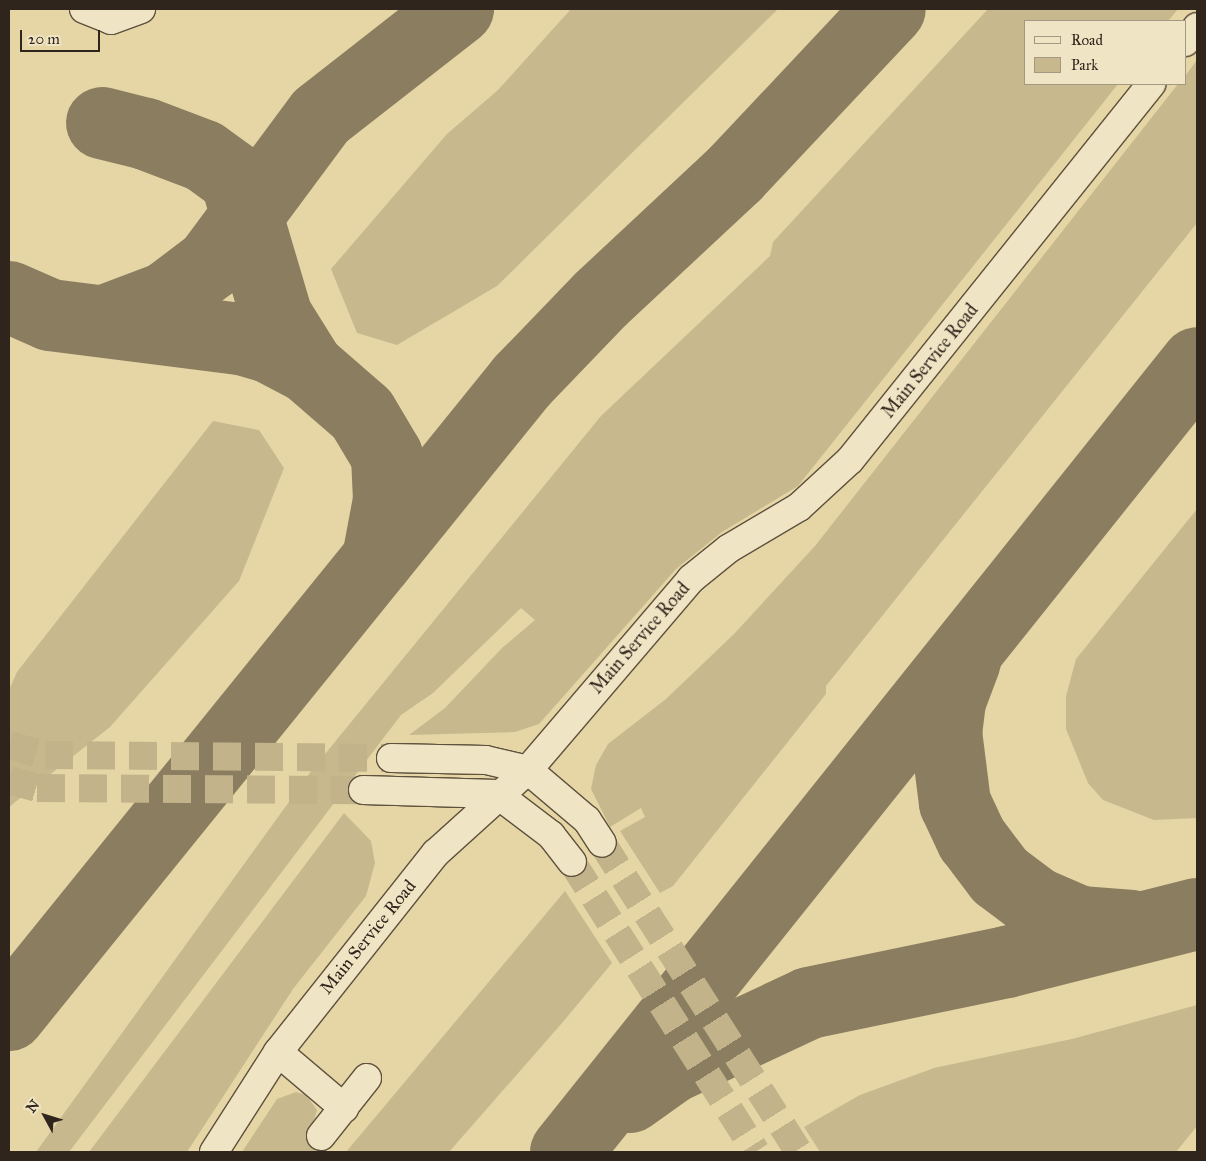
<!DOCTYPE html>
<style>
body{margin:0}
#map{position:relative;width:1206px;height:1161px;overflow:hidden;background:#e6d6a5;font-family:"IM FELL Great Primer",serif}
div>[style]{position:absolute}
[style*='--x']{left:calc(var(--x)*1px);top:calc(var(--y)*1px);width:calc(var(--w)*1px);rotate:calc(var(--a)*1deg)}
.green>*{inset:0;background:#c7b88e}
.taxiway>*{height:72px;margin:-36px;padding:0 36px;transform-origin:36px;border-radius:36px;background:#8b7e60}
.minor-tunnel>*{height:28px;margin-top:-14px;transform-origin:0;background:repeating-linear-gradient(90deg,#c2b38a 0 28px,transparent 0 42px)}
.roads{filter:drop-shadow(1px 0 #5e513e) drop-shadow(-1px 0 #5e513e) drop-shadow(0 1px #5e513e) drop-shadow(0 -1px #5e513e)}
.minor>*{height:28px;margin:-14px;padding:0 14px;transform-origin:14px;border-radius:14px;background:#efe4c4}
span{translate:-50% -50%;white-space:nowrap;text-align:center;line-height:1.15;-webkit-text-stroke:4px #efe4c4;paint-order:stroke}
.street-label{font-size:18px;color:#30251c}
.frame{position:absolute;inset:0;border:10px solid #30251c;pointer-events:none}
.legend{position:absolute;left:1024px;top:20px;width:162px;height:65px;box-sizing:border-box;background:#efe4c4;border:1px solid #a39881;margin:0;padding:6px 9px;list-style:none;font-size:15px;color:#30251c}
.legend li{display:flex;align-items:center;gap:10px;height:25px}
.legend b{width:25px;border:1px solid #a39881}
.north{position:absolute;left:20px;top:1091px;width:50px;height:50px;-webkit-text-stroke:4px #efe4c4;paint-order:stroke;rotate:309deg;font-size:14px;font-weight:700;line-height:20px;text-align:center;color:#30251c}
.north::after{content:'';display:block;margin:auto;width:18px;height:22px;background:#30251c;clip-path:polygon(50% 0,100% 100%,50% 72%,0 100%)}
.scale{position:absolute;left:20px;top:30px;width:80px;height:22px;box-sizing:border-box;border:2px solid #30251c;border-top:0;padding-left:6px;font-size:15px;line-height:18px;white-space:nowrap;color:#30251c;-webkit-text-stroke:4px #efe4c4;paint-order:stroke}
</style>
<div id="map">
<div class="green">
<div style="clip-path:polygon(571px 9px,778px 9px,497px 286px,397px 345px,357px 333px,331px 269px,447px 134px,498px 90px)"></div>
<div style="clip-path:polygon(988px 9px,1178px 9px,1168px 21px,1025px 21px,1025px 84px,1118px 84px,798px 486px,722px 532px,676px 569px,539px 724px,515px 732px,409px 735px,445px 708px,502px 648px,535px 620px,521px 608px,433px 693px,401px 715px,69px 1152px,36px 1152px,312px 770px,601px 416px,770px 256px,773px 242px)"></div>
<div style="clip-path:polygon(1197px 60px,1197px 223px,826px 686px,826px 694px,673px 886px,660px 893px,620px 831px,645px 817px,641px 808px,610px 827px,591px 789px,596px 765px,608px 744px,666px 699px,734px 634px,815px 546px,1178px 84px,1185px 84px,1185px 76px)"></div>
<div style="clip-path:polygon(213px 421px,259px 430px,284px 468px,239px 581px,110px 727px,9px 807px,9px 690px,17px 672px)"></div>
<div style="clip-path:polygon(1197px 509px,1197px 818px,1154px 820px,1103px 800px,1088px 783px,1066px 729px,1066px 696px,1076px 659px)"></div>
<div style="clip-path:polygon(344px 813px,371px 841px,375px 863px,366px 896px,293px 989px,187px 1152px,89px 1152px)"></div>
<div style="clip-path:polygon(565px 891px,612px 963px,562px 1023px,449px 1152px,346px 1152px)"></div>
<div style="clip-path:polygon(1197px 1005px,1197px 1126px,1176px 1152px,820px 1152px,804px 1127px,860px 1095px,934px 1068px,1072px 1039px)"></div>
<div style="clip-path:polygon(296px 1092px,306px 1095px,317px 1110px,310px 1135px,328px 1152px,242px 1152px,277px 1099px)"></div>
</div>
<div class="taxiway">
<div style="--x:102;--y:123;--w:45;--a:14"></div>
<div style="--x:146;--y:134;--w:62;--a:20.8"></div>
<div style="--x:204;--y:156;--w:39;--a:36"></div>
<div style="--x:236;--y:179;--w:144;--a:73.5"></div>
<div style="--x:277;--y:317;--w:60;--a:57.9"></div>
<div style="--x:9;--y:297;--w:45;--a:23.7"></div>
<div style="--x:50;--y:315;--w:193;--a:7.2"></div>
<div style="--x:241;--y:339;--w:29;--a:16"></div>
<div style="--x:269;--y:347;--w:45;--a:27.7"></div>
<div style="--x:309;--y:368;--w:70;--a:41"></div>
<div style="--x:362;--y:414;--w:49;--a:59.2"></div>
<div style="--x:387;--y:456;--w:44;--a:87.4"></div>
<div style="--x:389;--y:500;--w:60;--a:100.6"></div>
<div style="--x:105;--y:321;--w:65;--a:-20.7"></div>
<div style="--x:166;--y:298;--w:56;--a:-37.1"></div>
<div style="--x:211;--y:264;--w:184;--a:-53.4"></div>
<div style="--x:321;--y:116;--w:174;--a:-38"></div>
<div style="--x:965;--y:661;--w:43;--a:110.6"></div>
<div style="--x:950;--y:701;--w:31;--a:97"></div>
<div style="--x:946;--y:732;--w:72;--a:82.8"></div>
<div style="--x:955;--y:803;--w:40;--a:65"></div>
<div style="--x:972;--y:839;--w:46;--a:52.9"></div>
<div style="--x:1000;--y:876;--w:45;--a:36.9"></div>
<div style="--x:1036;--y:903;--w:48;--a:23.4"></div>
<div style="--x:1080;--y:922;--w:52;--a:4.4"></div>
<div style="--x:9;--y:1015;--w:816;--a:-51.02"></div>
<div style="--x:522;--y:381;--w:114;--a:-46.1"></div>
<div style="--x:601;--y:299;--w:183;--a:-43"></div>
<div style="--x:735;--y:174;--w:226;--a:-46.8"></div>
<div style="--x:630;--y:1097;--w:52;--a:-35.5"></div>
<div style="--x:672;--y:1067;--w:151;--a:-25"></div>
<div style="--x:809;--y:1003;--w:202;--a:-11.7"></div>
<div style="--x:1007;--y:962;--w:196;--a:-14.2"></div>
<div style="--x:566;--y:1152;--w:1010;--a:-51.35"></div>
</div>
<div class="minor-tunnel">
<div style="--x:9;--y:745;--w:37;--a:16"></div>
<div style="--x:45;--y:755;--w:346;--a:0.5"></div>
<div style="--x:9;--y:780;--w:29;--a:16"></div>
<div style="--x:37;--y:788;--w:326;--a:0.4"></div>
<div style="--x:602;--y:843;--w:366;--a:57.5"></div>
<div style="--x:572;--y:862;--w:343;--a:57.6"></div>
</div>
<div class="roads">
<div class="minor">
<div style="--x:84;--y:9;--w:29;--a:22"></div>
<div style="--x:111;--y:20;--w:32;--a:-20"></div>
<div style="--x:1185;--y:42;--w:19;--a:-51"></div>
<div style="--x:391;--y:758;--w:95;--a:1.2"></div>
<div style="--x:486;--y:760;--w:43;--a:13.4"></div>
<div style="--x:528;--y:770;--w:77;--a:40.3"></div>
<div style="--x:587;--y:820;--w:27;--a:57"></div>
<div style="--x:363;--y:790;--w:134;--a:1.7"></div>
<div style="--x:497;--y:794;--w:68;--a:37.2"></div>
<div style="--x:551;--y:835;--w:34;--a:52"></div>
<div style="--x:278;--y:1052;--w:87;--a:40.3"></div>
<div style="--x:321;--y:1136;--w:74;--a:-51.6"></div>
<div style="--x:214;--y:1152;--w:119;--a:-57.4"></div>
<div style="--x:278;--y:1052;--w:254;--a:-51.6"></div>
<div style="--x:436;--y:853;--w:124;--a:-42.1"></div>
<div style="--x:528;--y:770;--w:251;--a:-49.5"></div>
<div style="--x:691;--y:579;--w:48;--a:-39"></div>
<div style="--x:728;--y:549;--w:82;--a:-30.6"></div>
<div style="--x:799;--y:507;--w:69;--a:-42.7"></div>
<div style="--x:850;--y:460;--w:482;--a:-51.3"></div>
</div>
</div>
<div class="street-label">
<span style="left:930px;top:361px;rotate:-51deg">Main Service Road</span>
<span style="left:640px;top:638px;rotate:-49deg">Main Service Road</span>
<span style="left:368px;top:937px;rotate:-51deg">Main Service Road</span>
</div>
<div class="frame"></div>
<ul class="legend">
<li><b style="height:6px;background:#efe4c4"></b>Road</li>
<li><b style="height:14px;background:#c7b88e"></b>Park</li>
</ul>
<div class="north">N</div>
<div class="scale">20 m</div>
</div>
